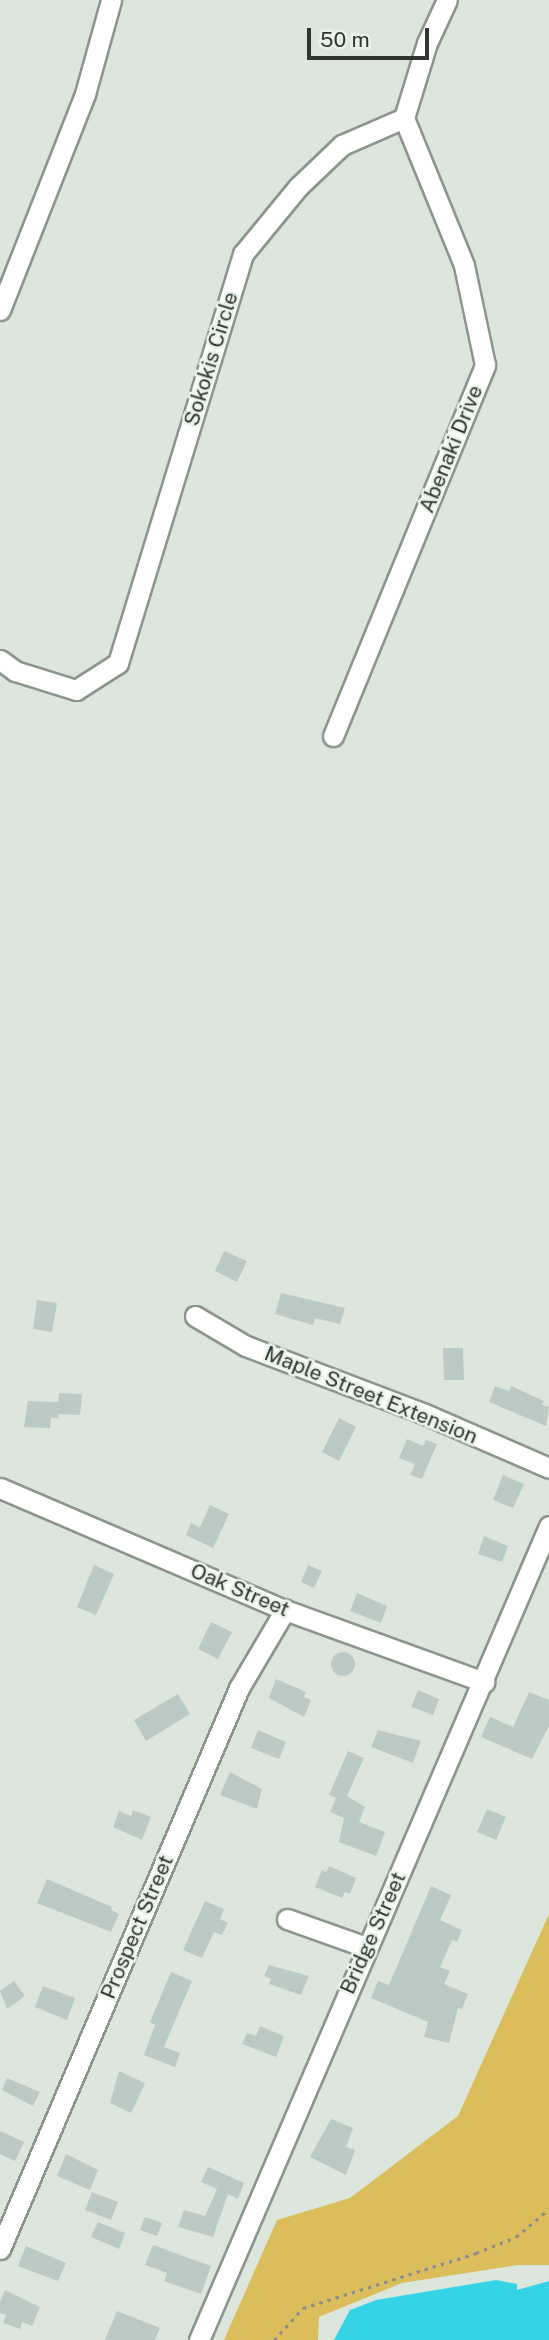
<!DOCTYPE html>
<style>
body{margin:0}
#map{position:relative;width:549px;height:2340px;overflow:hidden;background:#dce6dd;font-family:"Public Sans",sans-serif}
div>[style]{position:absolute}
[style*='--x']{left:calc(var(--x)*1px);top:calc(var(--y)*1px);width:calc(var(--w)*1px);rotate:calc(var(--a)*1deg)}
.green>*{inset:0;background:#dcbd5b}
.water>*{inset:0;background:#34d4e6}
.building>*{inset:0;background:#bccac6}
.round{border-radius:50%}
.path>*{height:2.5px;margin-top:-1.25px;transform-origin:0;background:repeating-linear-gradient(90deg,#899089 0 3.5px,transparent 0 8.5px)}
.roads{filter:drop-shadow(2px 0 #8b958c) drop-shadow(-2px 0 #8b958c) drop-shadow(0 2px #8b958c) drop-shadow(0 -2px #8b958c)}
.minor>*{height:19px;margin:-9.5px;padding:0 9.5px;transform-origin:9.5px;border-radius:9.5px;background:#fff}
span{translate:-50% -50%;white-space:nowrap;text-align:center;line-height:1.15;-webkit-text-stroke:5px #e9f3ea;paint-order:stroke}
.street-label{font-size:21px;color:#313531}
.scale{position:absolute;left:307px;top:28px;width:122px;height:32px;box-sizing:border-box;border:4px solid #313531;border-top:0;padding-left:9px;font-size:21px;line-height:24px;white-space:nowrap;color:#313531;-webkit-text-stroke:5px #e9f3ea;paint-order:stroke}
</style>
<div id="map">
<div class="green">
<div style="clip-path:polygon(549px 1914px,549px 2265px,518px 2265px,402px 2283px,319px 2317px,318px 2340px,224px 2340px,277px 2220px,350px 2198px,458px 2116px)"></div>
</div>
<div class="water">
<div style="clip-path:polygon(496px 2280px,517px 2284px,517px 2290px,549px 2281px,549px 2340px,334px 2340px,350px 2310px,376px 2300px)"></div>
</div>
<div class="building">
<div style="clip-path:polygon(224px 1251px,247px 1261px,237px 1282px,215px 1271px)"></div>
<div style="clip-path:polygon(281px 1293px,345px 1308px,340px 1324px,315px 1318px,313px 1325px,275px 1314px)"></div>
<div style="clip-path:polygon(37px 1300px,57px 1303px,52px 1332px,33px 1329px)"></div>
<div style="clip-path:polygon(443px 1348px,463px 1348px,464px 1380px,444px 1380px)"></div>
<div style="clip-path:polygon(495px 1386px,509px 1391px,511px 1386px,544px 1401px,542px 1405px,549px 1407px,546px 1426px,489px 1402px)"></div>
<div style="clip-path:polygon(59px 1393px,82px 1394px,80px 1415px,58px 1414px,58px 1418px,51px 1418px,50px 1428px,24px 1427px,28px 1401px,58px 1402px)"></div>
<div style="clip-path:polygon(339px 1418px,356px 1427px,339px 1461px,322px 1452px)"></div>
<div style="clip-path:polygon(407px 1439px,423px 1446px,426px 1440px,437px 1444px,422px 1479px,410px 1475px,415px 1464px,399px 1458px)"></div>
<div style="clip-path:polygon(503px 1475px,524px 1484px,513px 1508px,493px 1500px)"></div>
<div style="clip-path:polygon(210px 1505px,229px 1514px,213px 1548px,186px 1535px,191px 1523px,200px 1527px)"></div>
<div style="clip-path:polygon(484px 1536px,508px 1546px,502px 1562px,478px 1554px)"></div>
<div style="clip-path:polygon(94px 1565px,114px 1574px,96px 1615px,77px 1607px)"></div>
<div style="clip-path:polygon(308px 1565px,322px 1571px,314px 1588px,301px 1582px)"></div>
<div style="clip-path:polygon(357px 1593px,387px 1606px,381px 1623px,350px 1611px)"></div>
<div style="clip-path:polygon(211px 1622px,232px 1632px,218px 1659px,198px 1649px)"></div>
<div class="round" style="left:331px;top:1652px;width:24px;height:24px"></div>
<div style="clip-path:polygon(276px 1679px,306px 1692px,304px 1697px,311px 1700px,304px 1717px,269px 1698px)"></div>
<div style="clip-path:polygon(418px 1690px,439px 1699px,433px 1715px,411px 1707px)"></div>
<div style="clip-path:polygon(529px 1692px,549px 1700px,549px 1726px,532px 1759px,481px 1737px,490px 1717px,513px 1727px)"></div>
<div style="clip-path:polygon(178px 1694px,190px 1714px,146px 1741px,134px 1720px)"></div>
<div style="clip-path:polygon(258px 1730px,286px 1742px,279px 1759px,251px 1748px)"></div>
<div style="clip-path:polygon(378px 1730px,421px 1741px,413px 1763px,371px 1747px)"></div>
<div style="clip-path:polygon(348px 1751px,364px 1758px,347px 1796px,365px 1807px,359px 1822px,385px 1832px,376px 1856px,339px 1842px,344px 1818px,330px 1812px,336px 1798px,329px 1795px)"></div>
<div style="clip-path:polygon(230px 1772px,262px 1789px,257px 1809px,220px 1795px)"></div>
<div style="clip-path:polygon(487px 1809px,506px 1817px,496px 1840px,477px 1832px)"></div>
<div style="clip-path:polygon(133px 1810px,151px 1817px,142px 1840px,113px 1827px,119px 1811px,131px 1816px)"></div>
<div style="clip-path:polygon(329px 1866px,356px 1878px,350px 1894px,345px 1892px,342px 1898px,315px 1887px,322px 1870px,326px 1872px)"></div>
<div style="clip-path:polygon(47px 1879px,112px 1907px,111px 1910px,119px 1914px,111px 1932px,37px 1903px)"></div>
<div style="clip-path:polygon(431px 1886px,451px 1895px,440px 1920px,462px 1930px,457px 1942px,452px 1940px,440px 1967px,450px 1971px,444px 1984px,468px 1994px,462px 2009px,458px 2008px,449px 2043px,424px 2037px,428px 2022px,371px 1998px,378px 1981px,389px 1985px)"></div>
<div style="clip-path:polygon(205px 1901px,224px 1909px,220px 1919px,228px 1923px,222px 1935px,214px 1932px,202px 1958px,183px 1950px)"></div>
<div style="clip-path:polygon(269px 1965px,309px 1976px,301px 1995px,269px 1984px,271px 1979px,264px 1976px)"></div>
<div style="clip-path:polygon(171px 1972px,192px 1981px,164px 2047px,180px 2053px,175px 2067px,144px 2055px,155px 2025px,150px 2022px)"></div>
<div style="clip-path:polygon(14px 1981px,25px 1996px,7px 2009px,0 1991px)"></div>
<div style="clip-path:polygon(43px 1986px,75px 1998px,67px 2020px,35px 2007px)"></div>
<div style="clip-path:polygon(260px 2026px,284px 2036px,276px 2057px,242px 2044px,247px 2033px,256px 2036px)"></div>
<div style="clip-path:polygon(119px 2071px,145px 2083px,131px 2113px,110px 2103px)"></div>
<div style="clip-path:polygon(7px 2078px,40px 2092px,33px 2106px,2px 2090px)"></div>
<div style="clip-path:polygon(331px 2119px,353px 2128px,346px 2147px,355px 2150px,346px 2175px,310px 2157px)"></div>
<div style="clip-path:polygon(0 2131px,24px 2142px,15px 2161px,0 2154px)"></div>
<div style="clip-path:polygon(66px 2154px,98px 2170px,90px 2190px,57px 2176px)"></div>
<div style="clip-path:polygon(208px 2167px,244px 2183px,238px 2199px,228px 2194px,213px 2237px,178px 2227px,184px 2210px,205px 2216px,217px 2189px,201px 2182px)"></div>
<div style="clip-path:polygon(92px 2192px,118px 2202px,111px 2220px,85px 2210px)"></div>
<div style="clip-path:polygon(145px 2217px,162px 2223px,157px 2236px,140px 2230px)"></div>
<div style="clip-path:polygon(98px 2222px,125px 2233px,119px 2249px,91px 2237px)"></div>
<div style="clip-path:polygon(153px 2245px,211px 2266px,201px 2294px,164px 2281px,167px 2273px,145px 2265px)"></div>
<div style="clip-path:polygon(26px 2246px,66px 2263px,58px 2281px,18px 2266px)"></div>
<div style="clip-path:polygon(5px 2290px,40px 2307px,32px 2326px,22px 2322px,20px 2329px,3px 2323px,6px 2315px,0 2313px,0 2302px)"></div>
<div style="clip-path:polygon(117px 2311px,160px 2328px,155px 2340px,105px 2340px)"></div>
</div>
<div class="path">
<div style="--x:274;--y:2340;--w:43;--a:-47.8"></div>
<div style="--x:303;--y:2308;--w:182;--a:-17.6"></div>
<div style="--x:476;--y:2253;--w:43;--a:-21.8"></div>
<div style="--x:516;--y:2237;--w:43;--a:-40.3"></div>
</div>
<div class="roads">
<div class="minor">
<div style="--x:0;--y:310;--w:232;--a:-68.5"></div>
<div style="--x:85;--y:94;--w:98;--a:-74.5"></div>
<div style="--x:0;--y:660;--w:19;--a:36"></div>
<div style="--x:15;--y:671;--w:64;--a:17.3"></div>
<div style="--x:76;--y:690;--w:50;--a:-32.7"></div>
<div style="--x:118;--y:663;--w:428;--a:-73"></div>
<div style="--x:243;--y:254;--w:87;--a:-50.6"></div>
<div style="--x:298;--y:187;--w:61;--a:-43.7"></div>
<div style="--x:342;--y:145;--w:68;--a:-23.5"></div>
<div style="--x:404;--y:118;--w:78;--a:-73"></div>
<div style="--x:427;--y:43;--w:47;--a:-65.1"></div>
<div style="--x:333;--y:736;--w:401;--a:-67.7"></div>
<div style="--x:485;--y:365;--w:102;--a:-101.9"></div>
<div style="--x:464;--y:265;--w:159;--a:-112.2"></div>
<div style="--x:195;--y:1316;--w:59;--a:30.5"></div>
<div style="--x:246;--y:1346;--w:191;--a:20.8"></div>
<div style="--x:425;--y:1414;--w:135;--a:23.5"></div>
<div style="--x:0;--y:1488;--w:310;--a:23.2"></div>
<div style="--x:285;--y:1610;--w:212;--a:19.9"></div>
<div style="--x:287;--y:1919;--w:84;--a:19.5"></div>
<div style="--x:0;--y:2249;--w:610;--a:-66.92"></div>
<div style="--x:239;--y:1688;--w:91;--a:-59.5"></div>
<div style="--x:199;--y:2340;--w:886;--a:-66.73"></div>
</div>
</div>
<div class="street-label">
<span style="left:211px;top:359px;rotate:-73deg">Sokokis Circle</span>
<span style="left:451px;top:449px;rotate:-68deg">Abenaki Drive</span>
<span style="left:371px;top:1395px;rotate:22deg">Maple Street Extension</span>
<span style="left:240px;top:1590px;rotate:23deg">Oak Street</span>
<span style="left:137px;top:1927px;rotate:-67deg">Prospect Street</span>
<span style="left:373px;top:1933px;rotate:-66deg">Bridge Street</span>
</div>
<div class="scale">50 m</div>
</div>
